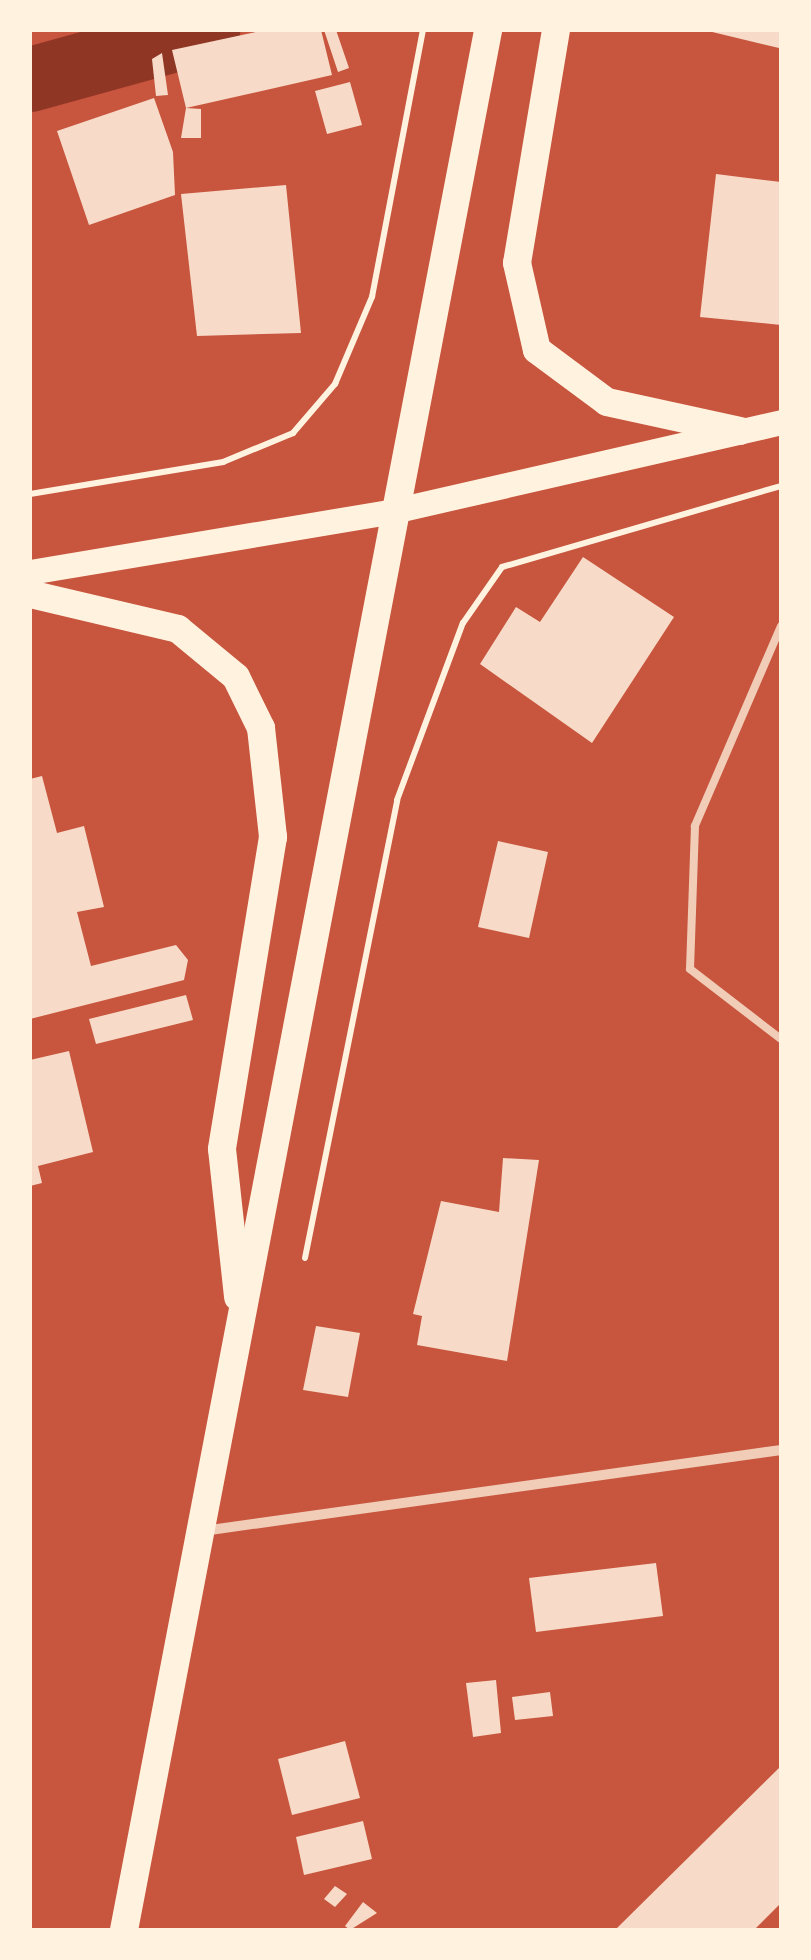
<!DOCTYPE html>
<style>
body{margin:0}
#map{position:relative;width:811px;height:1960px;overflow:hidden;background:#c8553d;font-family:Poppins,sans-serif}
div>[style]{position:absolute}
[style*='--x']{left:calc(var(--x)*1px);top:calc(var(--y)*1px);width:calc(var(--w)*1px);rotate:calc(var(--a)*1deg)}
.canal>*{height:65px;margin:-32.5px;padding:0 32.5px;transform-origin:32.5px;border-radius:32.5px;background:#8f3625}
.building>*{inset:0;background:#f7dbc8}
.path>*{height:6px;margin:-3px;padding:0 3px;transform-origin:3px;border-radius:3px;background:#fff3e0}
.service>*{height:8px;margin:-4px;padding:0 4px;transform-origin:4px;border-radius:4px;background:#f1ccb7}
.minor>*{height:10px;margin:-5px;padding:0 5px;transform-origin:5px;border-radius:5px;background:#f1ccb7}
.primary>*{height:25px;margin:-12.5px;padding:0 12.5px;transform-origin:12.5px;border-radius:12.5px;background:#fff3e0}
.trunk>*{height:28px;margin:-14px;padding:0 14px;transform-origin:14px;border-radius:14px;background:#fff3e0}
span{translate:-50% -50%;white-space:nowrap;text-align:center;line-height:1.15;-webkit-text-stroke:9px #fff3e0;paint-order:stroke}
.frame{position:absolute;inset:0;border:32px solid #fff3e0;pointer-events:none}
</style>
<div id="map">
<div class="canal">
<div style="--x:30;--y:79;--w:184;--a:-15.5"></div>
</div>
<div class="building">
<div style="clip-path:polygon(265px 30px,321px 30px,332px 75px,186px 108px,201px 109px,201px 138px,181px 138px,186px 108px,172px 50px)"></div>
<div style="clip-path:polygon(324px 30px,336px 30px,349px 68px,338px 72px)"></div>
<div style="clip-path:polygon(704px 30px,781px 30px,781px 37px,779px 48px)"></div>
<div style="clip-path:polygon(162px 53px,168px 95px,156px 96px,152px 59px)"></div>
<div style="clip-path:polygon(350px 82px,362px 125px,327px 134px,315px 91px)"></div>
<div style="clip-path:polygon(154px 98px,173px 152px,175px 195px,89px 225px,57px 131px)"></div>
<div style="clip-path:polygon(716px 174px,781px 182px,781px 325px,700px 317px)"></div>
<div style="clip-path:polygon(286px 185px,301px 333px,197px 336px,181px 194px)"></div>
<div style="clip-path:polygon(583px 557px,674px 617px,592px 743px,480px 664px,516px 607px,540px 622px)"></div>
<div style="clip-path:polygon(42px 776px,57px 833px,84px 826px,104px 907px,77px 912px,91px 966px,176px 945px,188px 960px,184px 980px,30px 1019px,30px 779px)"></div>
<div style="clip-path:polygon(498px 841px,548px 852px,529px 938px,478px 927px)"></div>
<div style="clip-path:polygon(186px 995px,193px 1020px,96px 1044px,89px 1019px)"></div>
<div style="clip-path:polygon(69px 1051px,93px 1152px,38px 1166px,42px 1183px,30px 1186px,30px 1060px)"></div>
<div style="clip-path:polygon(503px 1158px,539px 1160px,507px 1361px,417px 1345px,422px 1316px,413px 1314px,441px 1201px,499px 1212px)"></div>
<div style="clip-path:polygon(316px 1326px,360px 1333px,348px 1397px,303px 1390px)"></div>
<div style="clip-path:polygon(656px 1563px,663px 1616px,536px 1632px,529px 1578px)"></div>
<div style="clip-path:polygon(496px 1680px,501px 1733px,473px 1737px,466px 1683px)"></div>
<div style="clip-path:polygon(550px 1692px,553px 1716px,515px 1720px,512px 1697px)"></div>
<div style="clip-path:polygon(345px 1741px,360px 1798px,292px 1815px,278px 1759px)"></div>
<div style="clip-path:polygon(781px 1766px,781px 1903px,754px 1930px,615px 1930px)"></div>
<div style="clip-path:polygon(363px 1821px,372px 1859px,304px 1875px,296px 1837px)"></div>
<div style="clip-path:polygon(335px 1886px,347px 1894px,335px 1907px,324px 1899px)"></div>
<div style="clip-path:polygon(363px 1902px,377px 1913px,350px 1930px,345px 1926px)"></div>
</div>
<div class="path">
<div style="--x:30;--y:494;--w:196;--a:-9.4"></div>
<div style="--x:223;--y:462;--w:76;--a:-22.5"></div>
<div style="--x:293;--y:433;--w:65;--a:-49.4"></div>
<div style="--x:335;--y:384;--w:95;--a:-67"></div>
<div style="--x:372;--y:297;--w:272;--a:-79.2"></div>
<div style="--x:305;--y:1258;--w:467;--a:-78.6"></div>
<div style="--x:397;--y:800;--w:189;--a:-69.6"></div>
<div style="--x:463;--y:623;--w:68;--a:-55.1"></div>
<div style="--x:502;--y:567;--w:291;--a:-16.2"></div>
</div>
<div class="service">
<div style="--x:781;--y:626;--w:218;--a:113.3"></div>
<div style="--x:695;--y:826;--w:143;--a:92"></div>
<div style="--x:690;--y:969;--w:115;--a:37.6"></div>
</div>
<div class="minor">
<div style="--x:203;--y:1531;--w:584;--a:-7.98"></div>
</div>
<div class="primary">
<div style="--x:30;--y:572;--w:368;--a:-9.5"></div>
<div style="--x:393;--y:511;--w:398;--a:-12.9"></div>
</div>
<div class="trunk">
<div style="--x:556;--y:30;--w:236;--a:99.5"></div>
<div style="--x:517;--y:263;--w:89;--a:77.1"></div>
<div style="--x:537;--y:350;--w:87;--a:36.6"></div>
<div style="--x:607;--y:402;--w:136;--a:12.3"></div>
<div style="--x:30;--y:594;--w:152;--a:13.3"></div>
<div style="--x:178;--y:629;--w:75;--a:39.6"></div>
<div style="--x:236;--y:677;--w:57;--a:63.9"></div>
<div style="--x:261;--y:728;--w:110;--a:83.7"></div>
<div style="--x:273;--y:837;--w:316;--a:99.3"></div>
<div style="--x:222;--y:1149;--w:149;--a:83.8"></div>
<div style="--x:124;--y:1930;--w:1935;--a:-79.15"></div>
</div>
<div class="frame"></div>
</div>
